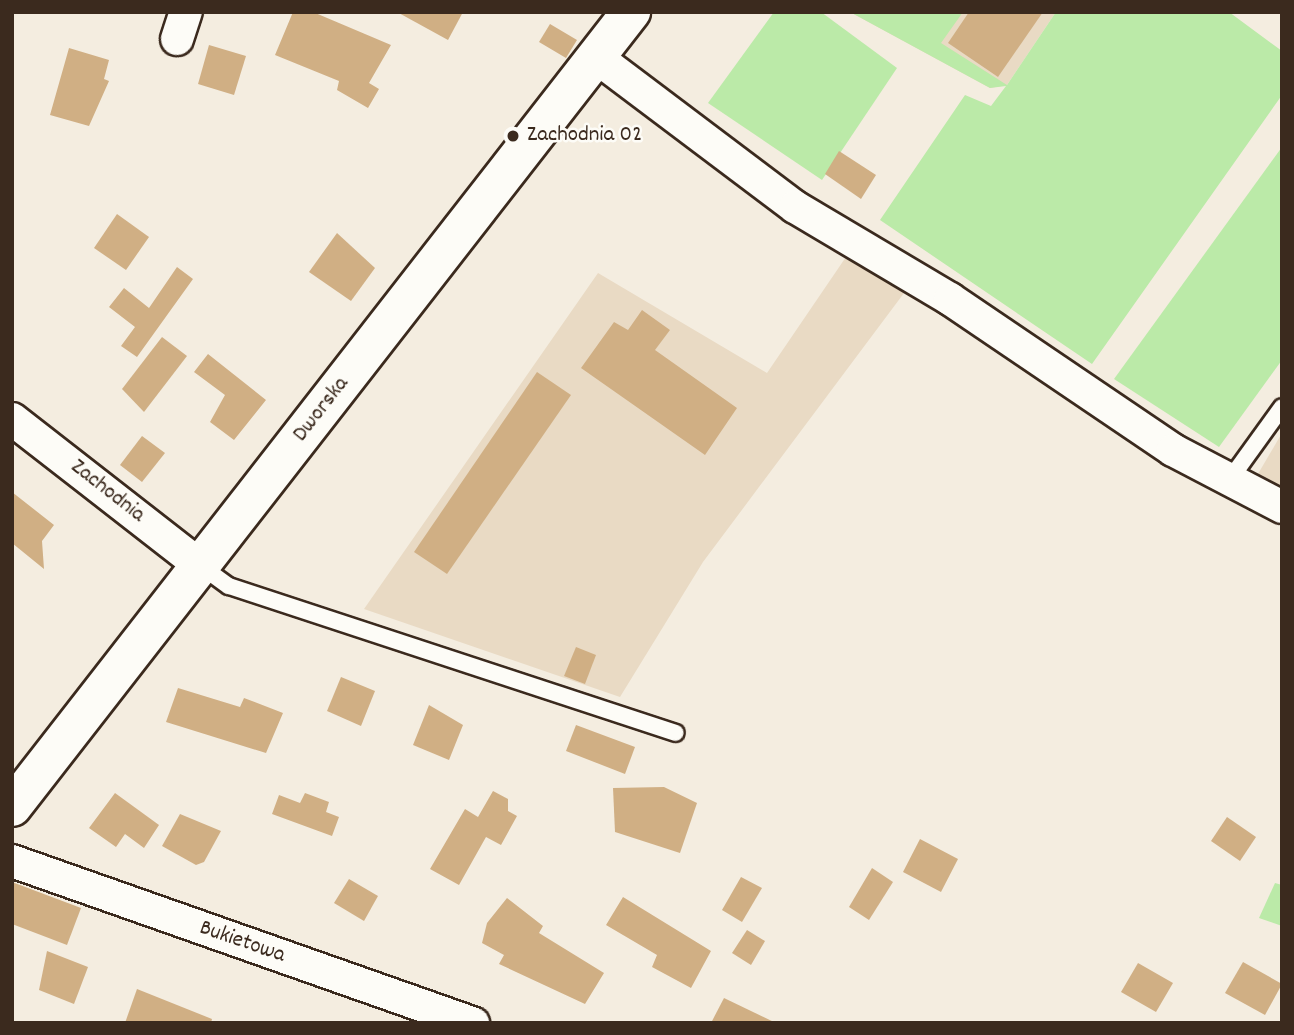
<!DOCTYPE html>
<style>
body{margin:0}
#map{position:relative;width:1294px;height:1035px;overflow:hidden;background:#f4ede0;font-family:Dekko,sans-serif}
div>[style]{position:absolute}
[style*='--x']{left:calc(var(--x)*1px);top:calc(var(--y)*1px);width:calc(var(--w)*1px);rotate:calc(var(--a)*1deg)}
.built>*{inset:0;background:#e9dac4}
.green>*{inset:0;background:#bbeaa8}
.building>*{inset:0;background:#d0af84}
.roads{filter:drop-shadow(2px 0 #3b2a1e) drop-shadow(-2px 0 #3b2a1e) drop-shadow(0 2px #3b2a1e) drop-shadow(0 -2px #3b2a1e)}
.lane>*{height:16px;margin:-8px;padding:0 8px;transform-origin:8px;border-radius:8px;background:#fdfcf7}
.street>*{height:32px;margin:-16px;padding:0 16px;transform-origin:16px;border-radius:16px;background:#fdfcf7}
.secondary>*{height:38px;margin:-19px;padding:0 19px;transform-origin:19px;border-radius:19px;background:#fdfcf7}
.dots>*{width:19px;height:19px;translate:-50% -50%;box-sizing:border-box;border:4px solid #fdfcf7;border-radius:50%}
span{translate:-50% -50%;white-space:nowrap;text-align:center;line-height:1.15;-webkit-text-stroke:5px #fdfcf7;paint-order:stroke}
.poi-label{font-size:23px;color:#3b2a1e}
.left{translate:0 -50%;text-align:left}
.street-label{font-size:23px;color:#3b2a1e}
.frame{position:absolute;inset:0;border:14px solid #3b2a1e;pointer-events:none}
</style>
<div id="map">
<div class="built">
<div style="clip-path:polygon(850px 12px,1056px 12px,1007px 85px,990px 88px)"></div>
<div style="clip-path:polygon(848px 254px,910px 285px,703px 562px,620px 697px,364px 609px,598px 273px,767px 373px)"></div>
<div style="clip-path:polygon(1282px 433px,1282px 491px,1255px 479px)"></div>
</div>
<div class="green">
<div style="clip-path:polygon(774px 12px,821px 12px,897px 68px,822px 180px,708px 103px)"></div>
<div style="clip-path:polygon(850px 12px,963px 12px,941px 43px,1007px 85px,1056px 12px,1229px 12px,1282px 51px,1282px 95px,1092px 364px,880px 220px,965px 95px,991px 106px,1006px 86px,990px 88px)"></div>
<div style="clip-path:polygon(1282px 147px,1282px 360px,1219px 447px,1114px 379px)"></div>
<div style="clip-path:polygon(1275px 883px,1282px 885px,1282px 926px,1259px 918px)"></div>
</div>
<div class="building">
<div style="clip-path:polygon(293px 12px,313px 12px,391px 45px,369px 83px,379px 89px,368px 108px,337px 90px,339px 81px,275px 55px)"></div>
<div style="clip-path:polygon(397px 12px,463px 12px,448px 40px)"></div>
<div style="clip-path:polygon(969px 12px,1043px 12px,998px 77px,948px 43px)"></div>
<div style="clip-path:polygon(550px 24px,577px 40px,566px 58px,539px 42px)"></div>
<div style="clip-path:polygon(209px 45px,246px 56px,234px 95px,198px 84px)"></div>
<div style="clip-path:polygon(69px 48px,109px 60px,104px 79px,109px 81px,89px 126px,50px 115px)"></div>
<div style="clip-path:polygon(839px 151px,876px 175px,861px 199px,825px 174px)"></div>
<div style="clip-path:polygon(117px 214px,149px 237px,126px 270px,94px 248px)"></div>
<div style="clip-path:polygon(337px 233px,375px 268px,351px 301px,309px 272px)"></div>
<div style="clip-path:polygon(177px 267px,193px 279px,137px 357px,121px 346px,135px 327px,109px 307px,124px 288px,149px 308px)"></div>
<div style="clip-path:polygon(642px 310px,670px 330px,655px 350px,737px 408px,705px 455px,581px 368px,614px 322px,628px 330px)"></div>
<div style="clip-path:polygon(162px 337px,187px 356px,144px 412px,122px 389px)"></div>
<div style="clip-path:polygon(208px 354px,266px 400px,234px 440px,210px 422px,225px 395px,194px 372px)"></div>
<div style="clip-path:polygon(537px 372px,571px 395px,447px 574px,414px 552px)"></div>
<div style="clip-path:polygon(142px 436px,165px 453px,142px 482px,120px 465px)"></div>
<div style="clip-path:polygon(12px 492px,54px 525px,42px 541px,44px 569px,12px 543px)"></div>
<div style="clip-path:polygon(576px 647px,596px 655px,585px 684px,564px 676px)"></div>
<div style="clip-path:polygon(341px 677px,375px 691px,361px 726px,327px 711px)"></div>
<div style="clip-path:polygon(178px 688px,240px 707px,244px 698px,283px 713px,266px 753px,166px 722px)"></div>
<div style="clip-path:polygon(429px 705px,463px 725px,449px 760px,413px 745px)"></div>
<div style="clip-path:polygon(576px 725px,635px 747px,625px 774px,566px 751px)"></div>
<div style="clip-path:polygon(664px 787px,697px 803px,680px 853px,615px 832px,613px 788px)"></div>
<div style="clip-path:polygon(493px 791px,508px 799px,508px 811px,517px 816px,501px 845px,486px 837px,459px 885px,430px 869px,465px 809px,478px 817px)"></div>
<div style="clip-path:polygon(115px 793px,159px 825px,144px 848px,125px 834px,116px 847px,89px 828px)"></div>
<div style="clip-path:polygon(305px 793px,329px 802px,326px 812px,339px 817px,332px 836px,272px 814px,279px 795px,300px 803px)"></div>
<div style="clip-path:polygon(180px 814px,221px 831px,204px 862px,196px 865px,162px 846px)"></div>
<div style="clip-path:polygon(1227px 817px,1256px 837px,1240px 861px,1211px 841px)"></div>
<div style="clip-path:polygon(920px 839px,958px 859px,941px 892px,903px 872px)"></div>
<div style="clip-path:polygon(872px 868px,893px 882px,869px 920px,849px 907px)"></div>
<div style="clip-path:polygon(741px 877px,762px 888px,742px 922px,722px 910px)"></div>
<div style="clip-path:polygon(349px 879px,378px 896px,364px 921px,334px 903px)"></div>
<div style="clip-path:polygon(12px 882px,81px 908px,67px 945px,12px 924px)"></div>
<div style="clip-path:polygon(623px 897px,711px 951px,691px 988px,652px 967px,657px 955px,606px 925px)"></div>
<div style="clip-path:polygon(507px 898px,543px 926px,539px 933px,604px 973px,585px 1004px,499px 964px,504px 955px,482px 943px,487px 923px)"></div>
<div style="clip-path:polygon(747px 930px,765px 941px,751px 965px,732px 953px)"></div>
<div style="clip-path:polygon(47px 951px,88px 967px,74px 1004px,39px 990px)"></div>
<div style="clip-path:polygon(1243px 962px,1282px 984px,1265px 1015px,1225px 993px)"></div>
<div style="clip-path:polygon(1138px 963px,1173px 983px,1156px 1012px,1121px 992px)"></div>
<div style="clip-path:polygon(137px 989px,212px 1019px,211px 1023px,125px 1023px)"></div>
<div style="clip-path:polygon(724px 998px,776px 1023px,711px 1023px)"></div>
</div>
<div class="roads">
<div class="lane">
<div style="--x:1228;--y:482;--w:92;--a:-54.2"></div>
<div style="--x:201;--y:566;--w:34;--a:36"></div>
<div style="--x:229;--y:586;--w:470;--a:18.2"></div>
</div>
<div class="street">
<div style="--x:177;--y:39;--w:28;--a:-72"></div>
<div style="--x:596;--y:57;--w:249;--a:37"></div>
<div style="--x:795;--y:207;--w:180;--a:30.7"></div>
<div style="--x:950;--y:299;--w:269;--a:34.1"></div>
<div style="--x:1173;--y:450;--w:123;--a:27.6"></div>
<div style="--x:12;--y:419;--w:239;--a:37.9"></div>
<div style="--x:12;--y:861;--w:489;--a:19.4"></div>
</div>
<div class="secondary">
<div style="--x:12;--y:807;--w:1008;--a:-52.1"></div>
</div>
</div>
<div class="dots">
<div style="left:513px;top:136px;background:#3b2a1e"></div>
</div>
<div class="poi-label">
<span class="left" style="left:527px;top:136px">Zachodnia 02</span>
</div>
<div class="street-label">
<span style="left:322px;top:410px;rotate:-52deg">Dworska</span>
<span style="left:107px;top:492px;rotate:38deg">Zachodnia</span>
<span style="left:242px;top:943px;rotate:19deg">Bukietowa</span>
</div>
<div class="frame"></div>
</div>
